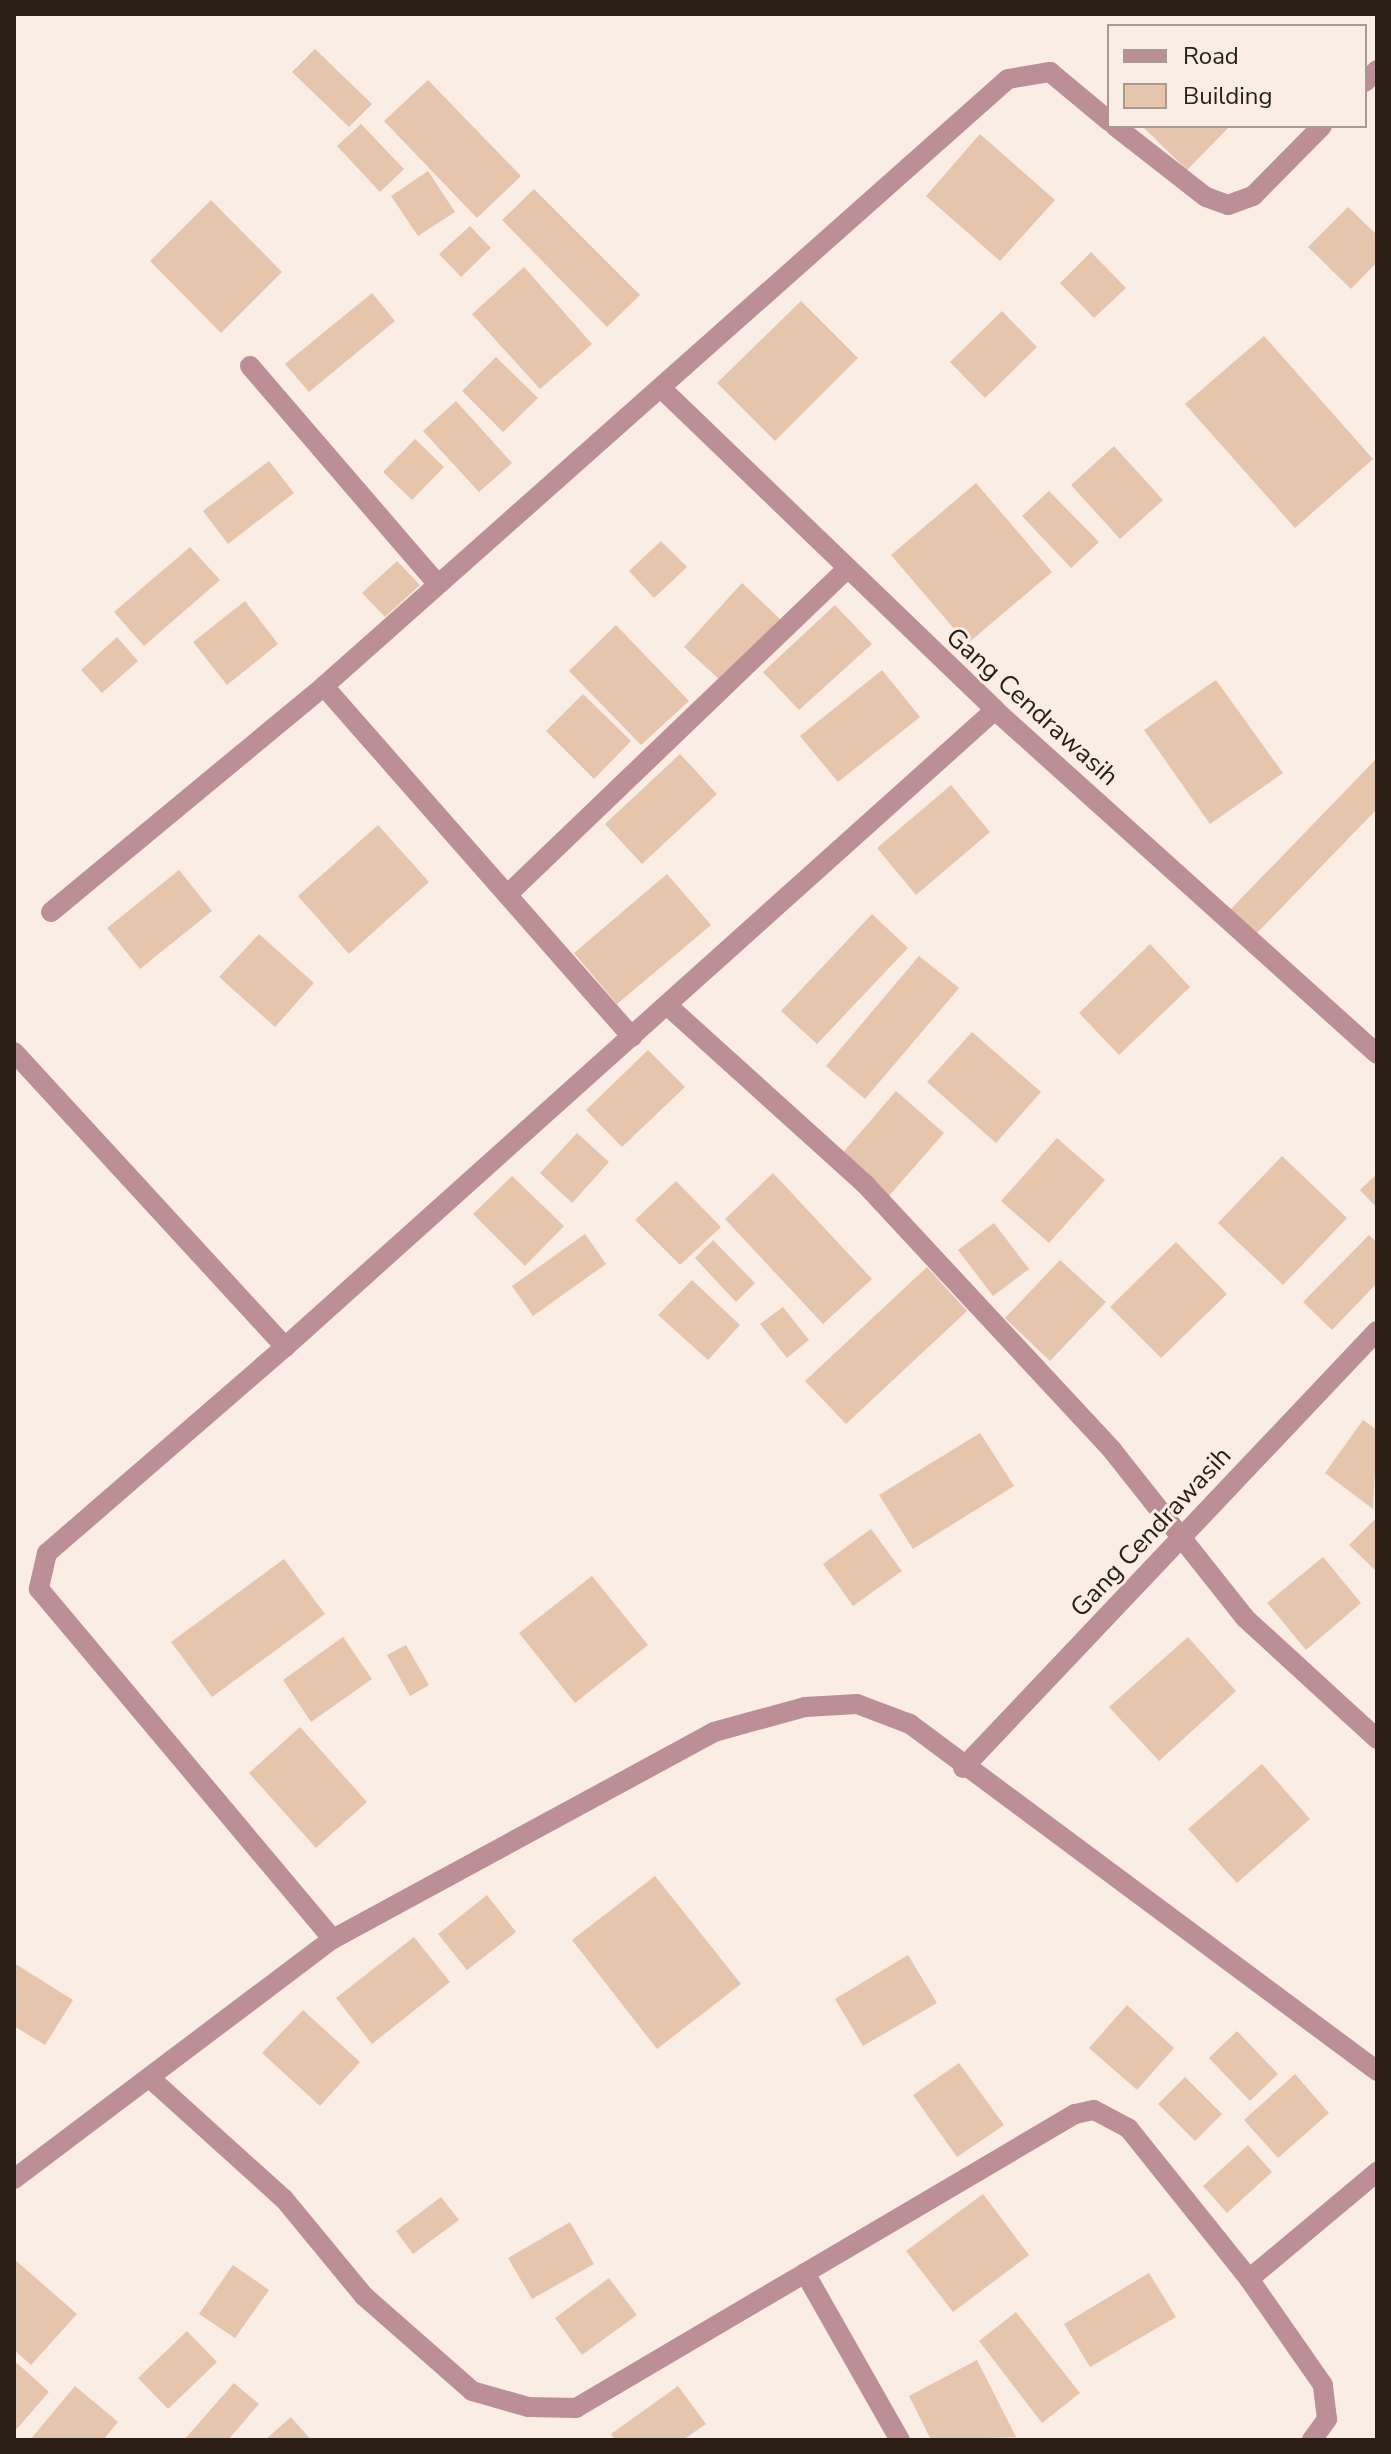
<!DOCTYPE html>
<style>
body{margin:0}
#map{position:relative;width:1391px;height:2454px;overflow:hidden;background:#faede3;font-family:"Nunito Sans",sans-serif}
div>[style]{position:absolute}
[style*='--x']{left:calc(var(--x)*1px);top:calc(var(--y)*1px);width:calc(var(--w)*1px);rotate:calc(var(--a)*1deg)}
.building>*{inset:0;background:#e6c5ad}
.minor>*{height:20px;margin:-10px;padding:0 10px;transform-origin:10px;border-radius:10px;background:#bc8f97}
span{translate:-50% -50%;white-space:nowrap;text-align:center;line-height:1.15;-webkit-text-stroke:6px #faede3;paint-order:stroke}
.street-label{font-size:26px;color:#2a1e15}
.frame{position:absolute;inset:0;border:16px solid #2a1e15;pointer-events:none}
.legend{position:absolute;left:1107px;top:24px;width:260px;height:104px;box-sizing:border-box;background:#faede3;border:2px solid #a79a91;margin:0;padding:10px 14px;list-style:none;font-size:24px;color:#2a1e15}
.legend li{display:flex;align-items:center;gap:16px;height:40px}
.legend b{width:40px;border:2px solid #a79a91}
</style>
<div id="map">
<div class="building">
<div style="clip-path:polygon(315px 49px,372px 104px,349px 127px,292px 72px)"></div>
<div style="clip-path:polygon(428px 80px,521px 176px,477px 218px,384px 121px)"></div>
<div style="clip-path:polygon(361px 124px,404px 169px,380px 192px,337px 146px)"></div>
<div style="clip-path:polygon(1142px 126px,1230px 126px,1187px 170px)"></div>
<div style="clip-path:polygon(980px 134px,1055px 200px,1000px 261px,926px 196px)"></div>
<div style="clip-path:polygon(428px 171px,455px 212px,418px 236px,391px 196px)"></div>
<div style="clip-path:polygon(534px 189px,640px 295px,607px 327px,502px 220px)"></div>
<div style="clip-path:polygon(211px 200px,282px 272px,221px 333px,150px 261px)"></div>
<div style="clip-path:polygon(1348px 207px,1377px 235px,1377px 262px,1351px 289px,1308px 247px)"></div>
<div style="clip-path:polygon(470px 226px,491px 248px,461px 277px,439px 254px)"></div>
<div style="clip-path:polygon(1091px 252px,1126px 288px,1094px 318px,1060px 283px)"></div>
<div style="clip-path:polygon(524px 267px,592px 344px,540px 389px,472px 314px)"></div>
<div style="clip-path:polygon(372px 293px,395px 321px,309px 392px,285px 364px)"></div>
<div style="clip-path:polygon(801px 301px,858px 358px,775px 441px,717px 383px)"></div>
<div style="clip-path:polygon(1002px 311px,1037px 347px,985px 398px,950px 362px)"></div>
<div style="clip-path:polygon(1264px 336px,1373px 459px,1295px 528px,1185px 404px)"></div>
<div style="clip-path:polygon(496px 357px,538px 398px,503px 432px,462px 391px)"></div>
<div style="clip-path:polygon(456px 401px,512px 463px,479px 492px,423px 431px)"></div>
<div style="clip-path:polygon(415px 439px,444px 467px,412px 500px,383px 472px)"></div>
<div style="clip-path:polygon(1114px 446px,1163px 500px,1120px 539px,1071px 485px)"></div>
<div style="clip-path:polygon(269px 461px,294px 493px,228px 544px,203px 511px)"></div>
<div style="clip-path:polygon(976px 483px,1052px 572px,967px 644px,891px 555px)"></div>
<div style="clip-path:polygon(1049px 491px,1099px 542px,1071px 568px,1022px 516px)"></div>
<div style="clip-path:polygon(661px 541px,687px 567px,654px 598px,629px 571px)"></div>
<div style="clip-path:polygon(190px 547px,220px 580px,144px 646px,114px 612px)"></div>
<div style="clip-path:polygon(397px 561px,420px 585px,385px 617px,362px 593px)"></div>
<div style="clip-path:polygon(742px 583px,781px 620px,722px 682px,684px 647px)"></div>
<div style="clip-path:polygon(245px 601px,278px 644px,227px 685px,193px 642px)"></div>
<div style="clip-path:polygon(835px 605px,872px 644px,799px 710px,763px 672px)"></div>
<div style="clip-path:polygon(616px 625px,689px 701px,641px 745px,569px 671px)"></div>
<div style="clip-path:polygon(117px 637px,138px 661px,102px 693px,81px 670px)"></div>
<div style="clip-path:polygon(882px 670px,920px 717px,838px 782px,800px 736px)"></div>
<div style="clip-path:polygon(1216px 680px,1283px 773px,1210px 824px,1144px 730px)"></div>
<div style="clip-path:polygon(583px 694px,631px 741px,594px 779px,546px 731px)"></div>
<div style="clip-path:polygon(680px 754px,717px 794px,642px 864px,605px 824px)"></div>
<div style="clip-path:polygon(1377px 758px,1377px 809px,1256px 934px,1230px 910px)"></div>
<div style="clip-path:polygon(951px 785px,990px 832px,916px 895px,877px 848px)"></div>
<div style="clip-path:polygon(378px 825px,429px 882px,349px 954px,298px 896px)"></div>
<div style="clip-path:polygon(179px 870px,212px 911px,140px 969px,107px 928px)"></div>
<div style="clip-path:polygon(667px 874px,711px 925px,617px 1004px,574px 953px)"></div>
<div style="clip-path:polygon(872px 914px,908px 948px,817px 1044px,781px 1011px)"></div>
<div style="clip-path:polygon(259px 934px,314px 983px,275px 1027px,219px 977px)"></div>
<div style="clip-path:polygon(1150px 944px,1190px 987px,1119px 1055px,1079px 1013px)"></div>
<div style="clip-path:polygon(919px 956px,959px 988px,865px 1099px,826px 1066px)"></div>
<div style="clip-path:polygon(972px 1032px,1041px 1092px,996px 1143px,927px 1082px)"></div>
<div style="clip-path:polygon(648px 1050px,685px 1087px,622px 1147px,586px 1110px)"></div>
<div style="clip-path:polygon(896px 1091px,944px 1133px,888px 1197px,840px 1156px)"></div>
<div style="clip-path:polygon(577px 1133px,609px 1162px,572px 1203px,540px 1173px)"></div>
<div style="clip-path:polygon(1057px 1138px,1105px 1180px,1049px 1243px,1001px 1201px)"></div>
<div style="clip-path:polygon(1282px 1156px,1347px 1218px,1283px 1285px,1218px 1223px)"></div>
<div style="clip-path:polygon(773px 1173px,872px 1279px,823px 1324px,725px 1219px)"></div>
<div style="clip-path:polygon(1377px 1174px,1377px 1208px,1360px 1190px)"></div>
<div style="clip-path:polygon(512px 1176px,564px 1226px,525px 1266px,473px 1214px)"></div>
<div style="clip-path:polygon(676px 1181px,721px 1227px,680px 1265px,635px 1220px)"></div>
<div style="clip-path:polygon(994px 1223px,1029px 1269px,993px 1296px,958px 1250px)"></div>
<div style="clip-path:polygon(585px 1234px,606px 1264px,533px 1316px,512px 1286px)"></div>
<div style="clip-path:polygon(1369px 1235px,1377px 1242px,1377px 1283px,1332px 1330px,1303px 1302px)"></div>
<div style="clip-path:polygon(713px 1240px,755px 1283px,736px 1302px,695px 1258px)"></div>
<div style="clip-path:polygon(1176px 1242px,1227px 1294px,1161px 1358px,1110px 1307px)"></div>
<div style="clip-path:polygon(1060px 1260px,1106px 1302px,1050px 1361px,1005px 1318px)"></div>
<div style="clip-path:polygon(927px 1267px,967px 1311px,846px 1424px,805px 1381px)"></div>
<div style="clip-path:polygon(692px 1280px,740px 1325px,708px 1360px,658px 1315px)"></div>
<div style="clip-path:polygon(783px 1307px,809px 1340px,787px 1358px,760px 1324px)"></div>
<div style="clip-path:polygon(1363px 1420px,1377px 1430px,1373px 1509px,1325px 1473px)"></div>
<div style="clip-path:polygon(980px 1433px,1014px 1486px,913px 1549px,879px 1495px)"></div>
<div style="clip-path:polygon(1377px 1517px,1377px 1572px,1349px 1545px)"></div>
<div style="clip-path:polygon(871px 1529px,902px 1571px,853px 1606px,823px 1564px)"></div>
<div style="clip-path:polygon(1323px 1557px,1361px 1603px,1306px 1650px,1267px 1603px)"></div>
<div style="clip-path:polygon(284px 1559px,325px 1614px,212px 1697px,171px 1642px)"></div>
<div style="clip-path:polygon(592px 1576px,648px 1645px,575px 1703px,519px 1633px)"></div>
<div style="clip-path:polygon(343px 1637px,372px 1679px,311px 1722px,283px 1680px)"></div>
<div style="clip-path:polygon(1188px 1637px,1236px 1691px,1159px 1761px,1109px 1707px)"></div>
<div style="clip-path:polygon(406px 1645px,429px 1685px,410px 1696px,387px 1655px)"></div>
<div style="clip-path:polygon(300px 1727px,367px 1802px,316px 1848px,249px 1773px)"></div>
<div style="clip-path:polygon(1262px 1764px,1310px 1819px,1237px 1883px,1188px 1829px)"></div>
<div style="clip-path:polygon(655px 1876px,741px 1984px,657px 2049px,572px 1940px)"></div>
<div style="clip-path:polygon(487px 1895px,516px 1932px,467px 1970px,438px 1934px)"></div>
<div style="clip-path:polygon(414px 1937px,450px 1982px,372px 2044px,336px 1998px)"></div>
<div style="clip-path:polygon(908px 1955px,937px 2003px,863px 2046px,835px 1999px)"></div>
<div style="clip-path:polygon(14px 1963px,73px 2000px,45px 2045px,14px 2026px)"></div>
<div style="clip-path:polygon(1127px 2005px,1174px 2048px,1137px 2090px,1089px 2048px)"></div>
<div style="clip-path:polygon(303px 2010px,360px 2062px,320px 2106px,262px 2053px)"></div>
<div style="clip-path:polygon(1237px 2031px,1278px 2074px,1250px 2101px,1209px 2058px)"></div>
<div style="clip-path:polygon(959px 2063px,1004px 2125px,957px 2157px,913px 2095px)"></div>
<div style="clip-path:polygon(1295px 2074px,1329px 2113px,1278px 2158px,1244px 2120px)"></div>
<div style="clip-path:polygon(1185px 2077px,1222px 2114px,1195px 2141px,1158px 2104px)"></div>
<div style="clip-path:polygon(1248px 2145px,1272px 2172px,1227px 2213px,1203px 2186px)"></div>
<div style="clip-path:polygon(983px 2194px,1029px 2255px,953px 2312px,906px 2251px)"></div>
<div style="clip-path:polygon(441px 2197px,459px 2220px,413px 2254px,396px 2231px)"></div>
<div style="clip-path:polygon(570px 2222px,594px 2264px,532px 2299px,508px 2258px)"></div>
<div style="clip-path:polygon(14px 2259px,77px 2314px,31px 2365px,14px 2350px)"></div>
<div style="clip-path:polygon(233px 2265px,269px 2290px,235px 2338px,199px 2314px)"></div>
<div style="clip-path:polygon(1149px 2273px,1176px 2317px,1090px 2367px,1064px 2324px)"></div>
<div style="clip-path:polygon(609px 2278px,637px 2315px,582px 2355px,555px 2318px)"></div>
<div style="clip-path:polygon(1016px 2312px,1080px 2393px,1042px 2423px,979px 2341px)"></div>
<div style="clip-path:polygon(187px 2331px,217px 2362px,168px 2409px,138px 2378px)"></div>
<div style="clip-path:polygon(977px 2360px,1016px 2437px,931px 2440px,909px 2396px)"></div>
<div style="clip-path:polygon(17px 2363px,49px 2392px,14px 2432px,14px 2366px)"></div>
<div style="clip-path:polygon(234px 2383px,259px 2404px,228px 2440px,184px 2440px)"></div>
<div style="clip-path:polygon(75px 2386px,118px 2422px,103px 2440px,30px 2440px)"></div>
<div style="clip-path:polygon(678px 2386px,706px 2424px,683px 2440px,615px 2440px,611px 2434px)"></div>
<div style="clip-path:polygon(291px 2417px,311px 2440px,265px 2440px)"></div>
</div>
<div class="minor">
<div style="--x:1365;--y:82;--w:17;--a:-45"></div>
<div style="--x:1115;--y:126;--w:115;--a:38"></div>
<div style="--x:1206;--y:197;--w:23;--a:20"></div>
<div style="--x:1228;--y:205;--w:27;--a:-20"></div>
<div style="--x:1253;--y:196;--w:98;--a:-45.4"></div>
<div style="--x:250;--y:366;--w:285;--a:49.3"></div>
<div style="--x:662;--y:389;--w:463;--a:43.9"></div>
<div style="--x:995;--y:710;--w:514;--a:42"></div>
<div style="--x:508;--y:894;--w:468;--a:-43.8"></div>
<div style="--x:51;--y:912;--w:354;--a:-39.6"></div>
<div style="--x:668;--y:1006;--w:266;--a:42.1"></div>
<div style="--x:865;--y:1184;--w:363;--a:47.1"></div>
<div style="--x:1112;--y:1450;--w:214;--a:51.6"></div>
<div style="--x:1245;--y:1618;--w:179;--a:42.5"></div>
<div style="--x:632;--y:1037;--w:467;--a:-131.3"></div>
<div style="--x:324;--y:686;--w:914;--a:-41.59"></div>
<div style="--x:1008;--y:79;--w:43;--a:-9.5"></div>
<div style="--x:1050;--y:72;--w:77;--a:39.7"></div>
<div style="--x:14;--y:1052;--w:401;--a:47.4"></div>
<div style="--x:285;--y:1347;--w:315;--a:139.1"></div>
<div style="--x:47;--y:1553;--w:37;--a:103"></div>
<div style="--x:39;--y:1589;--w:457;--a:50"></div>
<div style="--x:285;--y:1347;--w:954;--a:-41.9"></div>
<div style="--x:963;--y:1768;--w:602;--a:-46.55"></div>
<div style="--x:151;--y:2079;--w:179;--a:42.1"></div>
<div style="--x:284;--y:2199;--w:126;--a:50.5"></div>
<div style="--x:364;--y:2296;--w:144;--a:41.3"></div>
<div style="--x:472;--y:2391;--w:58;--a:15.9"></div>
<div style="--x:528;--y:2407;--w:48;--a:1.2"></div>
<div style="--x:576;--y:2408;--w:266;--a:-30.5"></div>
<div style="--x:805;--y:2273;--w:192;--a:60.4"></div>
<div style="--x:14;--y:2179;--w:399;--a:-37"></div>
<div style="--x:333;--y:1939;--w:434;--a:-28.5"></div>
<div style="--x:714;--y:1732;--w:94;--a:-15.4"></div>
<div style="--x:805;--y:1707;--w:52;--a:-3.3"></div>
<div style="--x:857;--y:1704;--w:57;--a:20.7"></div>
<div style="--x:910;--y:1724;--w:582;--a:36.61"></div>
<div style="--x:805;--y:2273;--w:313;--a:-30.5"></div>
<div style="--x:1075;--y:2114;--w:19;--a:-12"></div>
<div style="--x:1094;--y:2110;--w:40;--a:28"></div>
<div style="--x:1129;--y:2129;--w:192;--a:51.3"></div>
<div style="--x:1312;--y:2440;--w:26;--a:-54"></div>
<div style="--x:1327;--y:2419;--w:34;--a:-97"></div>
<div style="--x:1323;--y:2385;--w:129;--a:-124.9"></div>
<div style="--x:1249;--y:2279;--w:167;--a:-39.9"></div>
</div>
<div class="street-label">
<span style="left:1032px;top:707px;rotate:42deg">Gang Cendrawasih</span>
<span style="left:1151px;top:1532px;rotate:-47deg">Gang Cendrawasih</span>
</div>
<div class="frame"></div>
<ul class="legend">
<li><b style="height:10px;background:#bc8f97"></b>Road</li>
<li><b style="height:22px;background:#e6c5ad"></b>Building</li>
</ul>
</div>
